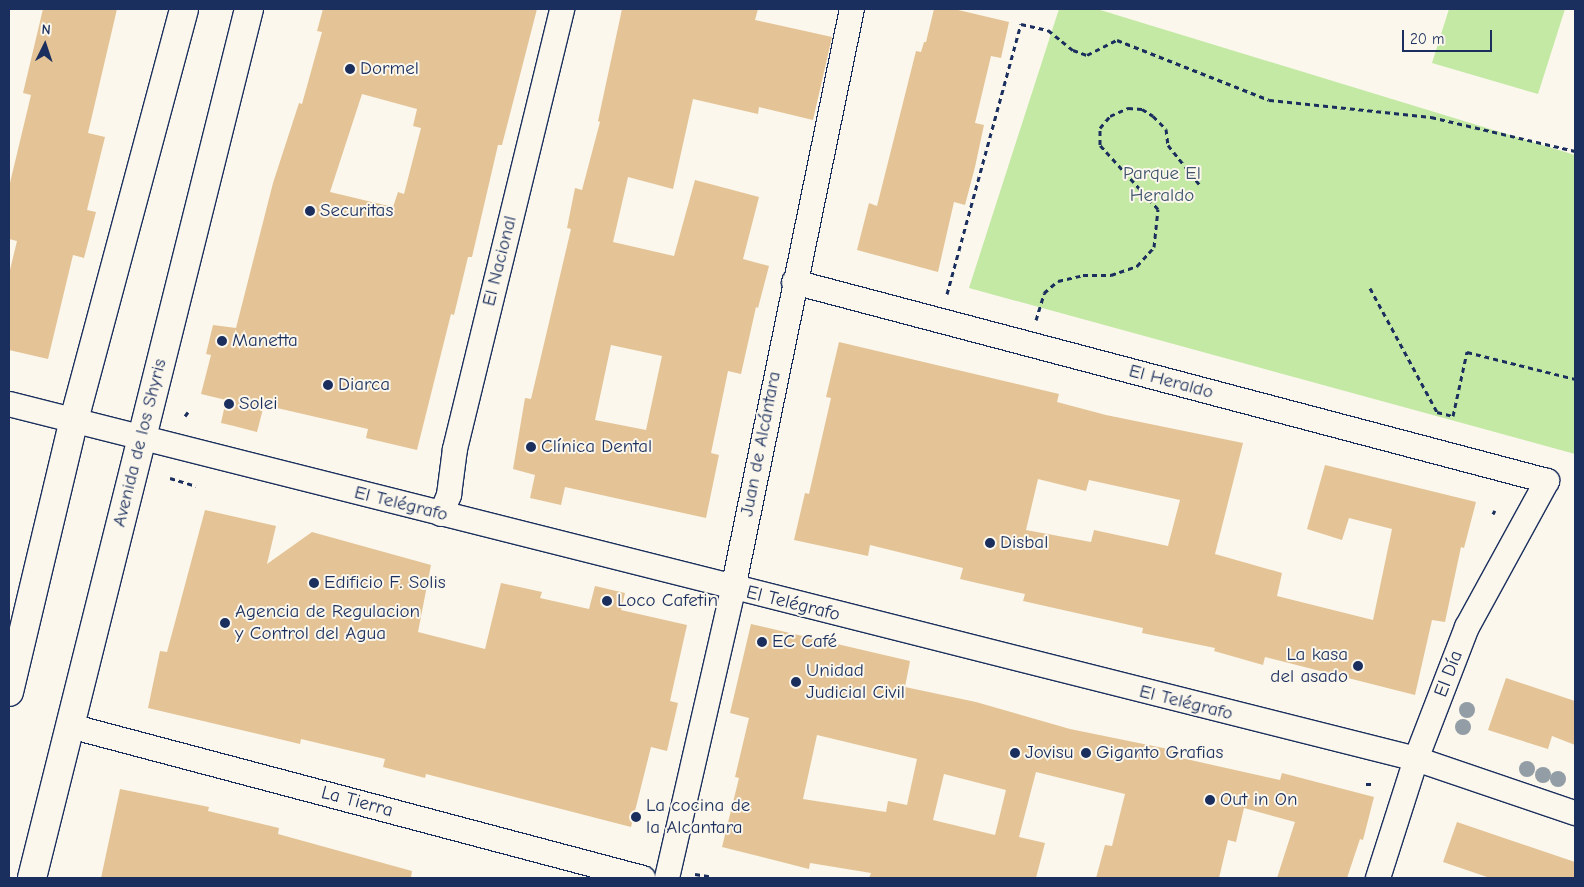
<!DOCTYPE html>
<meta charset="utf-8">
<style>
body{margin:0}
#map{position:relative;width:1584px;height:887px;overflow:hidden;background:#fbf7ec;font-family:"Comic Neue",sans-serif}
div>[style]{position:absolute}
[style*='--x']{left:calc(var(--x)*1px);top:calc(var(--y)*1px);width:calc(var(--w)*1px);rotate:calc(var(--a)*1deg)}
.green>*{inset:0;background:#c3e9a4}
.building>*{inset:0;background:#e4c496}
.path>*{height:3px;margin-top:-1.5px;transform-origin:0;background:repeating-linear-gradient(90deg,#1b2f5e 0 5px,transparent 0 9px)}
.roads{filter:drop-shadow(1px 0 #1b2f5e) drop-shadow(-1px 0 #1b2f5e) drop-shadow(0 1px #1b2f5e) drop-shadow(0 -1px #1b2f5e)}
.minor>*{height:24px;margin:-12px;padding:0 12px;transform-origin:12px;border-radius:12px;background:#fbf7ec}
.secondary>*{height:28px;margin:-14px;padding:0 14px;transform-origin:14px;border-radius:14px;background:#fbf7ec}
.trees>*{width:16px;height:16px;margin:-8px;border-radius:50%;background:#929da6}
.dots>*{width:14px;height:14px;translate:-50% -50%;box-sizing:border-box;border:2px solid #fbf7ec;border-radius:50%}
span{translate:-50% -50%;white-space:nowrap;text-align:center;line-height:1.15;-webkit-text-stroke:4px #fbf7ec;paint-order:stroke}
.poi-label{font-size:19px;color:#1b2f5e}
.left{translate:0 -50%;text-align:left}
.right{translate:-100% -50%;text-align:right}
.park-label{font-size:19px;color:#3d546c}
.street-label{font-size:19px;color:#1b2f5e}
.frame{position:absolute;inset:0;border:10px solid #1b2f5e;pointer-events:none}
.north{position:absolute;left:20px;top:20px;width:50px;height:50px;-webkit-text-stroke:4px #fbf7ec;paint-order:stroke;rotate:4deg;font-size:14px;font-weight:700;line-height:20px;text-align:center;color:#1b2f5e}
.north::after{content:'';display:block;margin:auto;width:18px;height:22px;background:#1b2f5e;clip-path:polygon(50% 0,100% 100%,50% 72%,0 100%)}
.scale{position:absolute;left:1402px;top:30px;width:90px;height:22px;box-sizing:border-box;border:2px solid #1b2f5e;border-top:0;padding-left:6px;font-size:15px;line-height:18px;white-space:nowrap;color:#1b2f5e;-webkit-text-stroke:4px #fbf7ec;paint-order:stroke}
</style>
<div id="map">
<div class="green">
<div style="clip-path:polygon(1059px 9px,1097px 9px,1575px 155px,1575px 454px,969px 288px)"></div>
<div style="clip-path:polygon(1449px 9px,1565px 9px,1538px 94px,1432px 63px)"></div>
</div>
<div class="building">
<div style="clip-path:polygon(43px 9px,117px 9px,88px 133px,105px 137px,87px 210px,96px 212px,84px 258px,73px 255px,48px 359px,9px 350px,9px 274px,17px 241px,9px 239px,9px 187px,31px 95px,23px 93px)"></div>
<div style="clip-path:polygon(evenodd,323px 9px,537px 9px,502px 145px,498px 145px,472px 257px,468px 257px,454px 315px,451px 314px,417px 450px,366px 438px,368px 429px,264px 405px,257px 432px,234px 426px,221px 423px,226px 400px,201px 394px,211px 355px,206px 354px,213px 325px,236px 328px,273px 183px,299px 103px,302px 104px,322px 32px,317px 31px,323px 9px,362px 94px,417px 109px,413px 126px,421px 128px,404px 194px,398px 192px,393px 207px,330px 192px,362px 94px)"></div>
<div style="clip-path:polygon(evenodd,622px 9px,758px 9px,755px 20px,832px 37px,813px 120px,759px 107px,758px 114px,693px 99px,673px 189px,628px 177px,613px 242px,674px 256px,695px 180px,759px 197px,743px 259px,769px 266px,758px 308px,756px 307px,741px 374px,728px 371px,711px 453px,719px 455px,706px 518px,565px 487px,561px 505px,530px 498px,535px 475px,513px 469px,525px 398px,531px 399px,571px 229px,567px 228px,575px 188px,582px 190px,600px 122px,598px 121px,622px 9px,611px 345px,662px 356px,646px 430px,595px 420px,611px 345px)"></div>
<div style="clip-path:polygon(934px 9px,954px 9px,1009px 22px,1001px 58px,991px 56px,975px 123px,984px 125px,975px 167px,965px 205px,954px 202px,938px 272px,857px 250px,869px 203px,877px 206px,916px 51px,921px 52px,924px 42px,926px 42px)"></div>
<div style="clip-path:polygon(evenodd,839px 342px,1059px 394px,1057px 402px,1106px 415px,1243px 443px,1215px 554px,1282px 573px,1277px 596px,1373px 620px,1392px 529px,1349px 518px,1342px 540px,1307px 529px,1325px 465px,1476px 502px,1464px 548px,1461px 547px,1445px 622px,1432px 620px,1415px 695px,1265px 657px,1263px 665px,1214px 651px,1215px 648px,1142px 633px,1143px 628px,1023px 601px,1025px 594px,960px 579px,963px 568px,870px 545px,868px 556px,794px 540px,805px 493px,809px 494px,831px 398px,826px 397px,839px 342px,1038px 479px,1086px 491px,1089px 480px,1180px 500px,1168px 546px,1094px 530px,1091px 542px,1026px 530px,1038px 479px)"></div>
<div style="clip-path:polygon(205px 510px,276px 526px,267px 564px,312px 532px,431px 565px,418px 632px,485px 649px,501px 583px,542px 592px,540px 598px,589px 609px,595px 586px,625px 593px,621px 610px,687px 625px,670px 701px,678px 703px,667px 751px,651px 747px,631px 827px,426px 774px,425px 778px,383px 767px,385px 759px,301px 739px,300px 744px,148px 708px,160px 651px,167px 652px)"></div>
<div style="clip-path:polygon(evenodd,751px 624px,910px 661px,905px 687px,976px 702px,1070px 729px,1178px 751px,1177px 757px,1280px 780px,1282px 773px,1374px 797px,1363px 840px,1360px 839px,1347px 878px,1277px 878px,1295px 822px,1244px 808px,1236px 842px,1228px 840px,1219px 878px,1096px 878px,1105px 845px,1112px 846px,1125px 794px,1036px 772px,1019px 837px,1045px 843px,1036px 878px,869px 878px,871px 873px,810px 863px,809px 869px,722px 847px,739px 778px,735px 777px,749px 718px,730px 713px,751px 624px,817px 735px,917px 759px,907px 805px,888px 801px,886px 812px,803px 799px,817px 735px,751px 624px,944px 774px,1006px 790px,995px 835px,933px 820px,944px 774px)"></div>
<div style="clip-path:polygon(1506px 678px,1575px 701px,1575px 745px,1552px 736px,1548px 749px,1488px 730px)"></div>
<div style="clip-path:polygon(120px 789px,209px 807px,208px 811px,279px 828px,278px 834px,412px 871px,411px 878px,101px 878px)"></div>
<div style="clip-path:polygon(1457px 822px,1575px 862px,1575px 878px,1490px 878px,1443px 862px)"></div>
</div>
<div class="path">
<div style="--x:1370;--y:288;--w:141;--a:61.6"></div>
<div style="--x:1437;--y:412;--w:16;--a:14"></div>
<div style="--x:1453;--y:416;--w:66;--a:-77.7"></div>
<div style="--x:1467;--y:352;--w:111;--a:14"></div>
<div style="--x:947;--y:294;--w:280;--a:-74.7"></div>
<div style="--x:1021;--y:24;--w:28;--a:13"></div>
<div style="--x:1048;--y:30;--w:32;--a:39"></div>
<div style="--x:1073;--y:50;--w:15;--a:20"></div>
<div style="--x:1087;--y:55;--w:34;--a:-27"></div>
<div style="--x:1117;--y:40;--w:163;--a:21.5"></div>
<div style="--x:1269;--y:100;--w:163;--a:6"></div>
<div style="--x:1431;--y:117;--w:148;--a:13.3"></div>
<div style="--x:1036;--y:320;--w:28;--a:-73"></div>
<div style="--x:1044;--y:293;--w:18;--a:-41"></div>
<div style="--x:1058;--y:281;--w:26;--a:-13"></div>
<div style="--x:1083;--y:275;--w:28;--a:0"></div>
<div style="--x:1111;--y:275;--w:28;--a:-19"></div>
<div style="--x:1137;--y:266;--w:25;--a:-48"></div>
<div style="--x:1154;--y:247;--w:38;--a:-84"></div>
<div style="--x:1158;--y:209;--w:86;--a:-132.2"></div>
<div style="--x:1100;--y:145;--w:17;--a:-90"></div>
<div style="--x:1100;--y:128;--w:16;--a:-50"></div>
<div style="--x:1110;--y:116;--w:20;--a:-24"></div>
<div style="--x:1128;--y:108;--w:14;--a:4"></div>
<div style="--x:1142;--y:109;--w:13;--a:32"></div>
<div style="--x:1153;--y:116;--w:18;--a:45"></div>
<div style="--x:1166;--y:129;--w:16;--a:83"></div>
<div style="--x:1168;--y:145;--w:50;--a:51.5"></div>
<div style="--x:185;--y:416;--w:5;--a:-53"></div>
<div style="--x:170;--y:478;--w:27;--a:17"></div>
<div style="--x:1493;--y:514;--w:4;--a:-63"></div>
<div style="--x:1366;--y:784;--w:5;--a:0"></div>
<div style="--x:695;--y:874;--w:18;--a:9"></div>
</div>
<div class="roads">
<div class="minor">
<div style="--x:794;--y:282;--w:779;--a:14.8"></div>
<div style="--x:1547;--y:481;--w:166;--a:118.7"></div>
<div style="--x:1467;--y:627;--w:142;--a:111.1"></div>
<div style="--x:1416;--y:759;--w:125;--a:107.7"></div>
<div style="--x:9;--y:404;--w:1451;--a:14.16"></div>
<div style="--x:1416;--y:759;--w:168;--a:18.8"></div>
<div style="--x:441;--y:514;--w:21;--a:-67"></div>
<div style="--x:449;--y:495;--w:46;--a:-82.6"></div>
<div style="--x:455;--y:449;--w:453;--a:-76.3"></div>
<div style="--x:70;--y:726;--w:593;--a:14.86"></div>
<div style="--x:667;--y:878;--w:296;--a:-77.1"></div>
<div style="--x:733;--y:589;--w:592;--a:-78.41"></div>
</div>
<div class="secondary">
<div style="--x:9;--y:692;--w:280;--a:-76.6"></div>
<div style="--x:74;--y:420;--w:425;--a:-75"></div>
<div style="--x:32;--y:878;--w:896;--a:-75.98"></div>
</div>
</div>
<div class="trees">
<div style="left:1467px;top:710px"></div>
<div style="left:1463px;top:727px"></div>
<div style="left:1527px;top:769px"></div>
<div style="left:1543px;top:775px"></div>
<div style="left:1558px;top:779px"></div>
</div>
<div class="dots">
<div style="left:350px;top:69px;background:#1b2f5e"></div>
<div style="left:310px;top:211px;background:#1b2f5e"></div>
<div style="left:222px;top:341px;background:#1b2f5e"></div>
<div style="left:328px;top:385px;background:#1b2f5e"></div>
<div style="left:229px;top:404px;background:#1b2f5e"></div>
<div style="left:531px;top:447px;background:#1b2f5e"></div>
<div style="left:990px;top:543px;background:#1b2f5e"></div>
<div style="left:314px;top:583px;background:#1b2f5e"></div>
<div style="left:607px;top:601px;background:#1b2f5e"></div>
<div style="left:225px;top:623px;background:#1b2f5e"></div>
<div style="left:762px;top:642px;background:#1b2f5e"></div>
<div style="left:1358px;top:666px;background:#1b2f5e"></div>
<div style="left:796px;top:682px;background:#1b2f5e"></div>
<div style="left:1015px;top:753px;background:#1b2f5e"></div>
<div style="left:1086px;top:753px;background:#1b2f5e"></div>
<div style="left:1210px;top:800px;background:#1b2f5e"></div>
<div style="left:636px;top:817px;background:#1b2f5e"></div>
</div>
<div class="poi-label">
<span class="left" style="left:360px;top:69px">Dormel</span>
<span class="left" style="left:320px;top:211px">Securitas</span>
<span class="left" style="left:232px;top:341px">Manetta</span>
<span class="left" style="left:338px;top:385px">Diarca</span>
<span class="left" style="left:239px;top:404px">Solei</span>
<span class="left" style="left:541px;top:447px">Clínica Dental</span>
<span class="left" style="left:1000px;top:543px">Disbal</span>
<span class="left" style="left:324px;top:583px">Edificio F. Solis</span>
<span class="left" style="left:617px;top:601px">Loco Cafetin</span>
<span class="left" style="left:235px;top:623px">Agencia de Regulacion<br>y Control del Agua</span>
<span class="left" style="left:772px;top:642px">EC Café</span>
<span class="right" style="left:1348px;top:666px">La kasa<br>del asado</span>
<span class="left" style="left:806px;top:682px">Unidad<br>Judicial Civil</span>
<span class="left" style="left:1025px;top:753px">Jovisu</span>
<span class="left" style="left:1096px;top:753px">Giganto Grafias</span>
<span class="left" style="left:1220px;top:800px">Out in On</span>
<span class="left" style="left:646px;top:817px">La cocina de<br>la Alcantara</span>
</div>
<div class="park-label">
<span style="left:1162px;top:185px">Parque El<br>Heraldo</span>
</div>
<div class="street-label">
<span style="left:500px;top:261px;rotate:-76deg">El Nacional</span>
<span style="left:1171px;top:382px;rotate:15deg">El Heraldo</span>
<span style="left:140px;top:443px;rotate:-76deg">Avenida de los Shyris</span>
<span style="left:761px;top:444px;rotate:-79deg">Juan de Alcántara</span>
<span style="left:401px;top:504px;rotate:14deg">El Telégrafo</span>
<span style="left:793px;top:604px;rotate:14deg">El Telégrafo</span>
<span style="left:1449px;top:674px;rotate:-69deg">El Día</span>
<span style="left:1186px;top:703px;rotate:14deg">El Telégrafo</span>
<span style="left:357px;top:802px;rotate:15deg">La Tierra</span>
</div>
<div class="frame"></div>
<div class="north">N</div>
<div class="scale">20 m</div>
</div>
